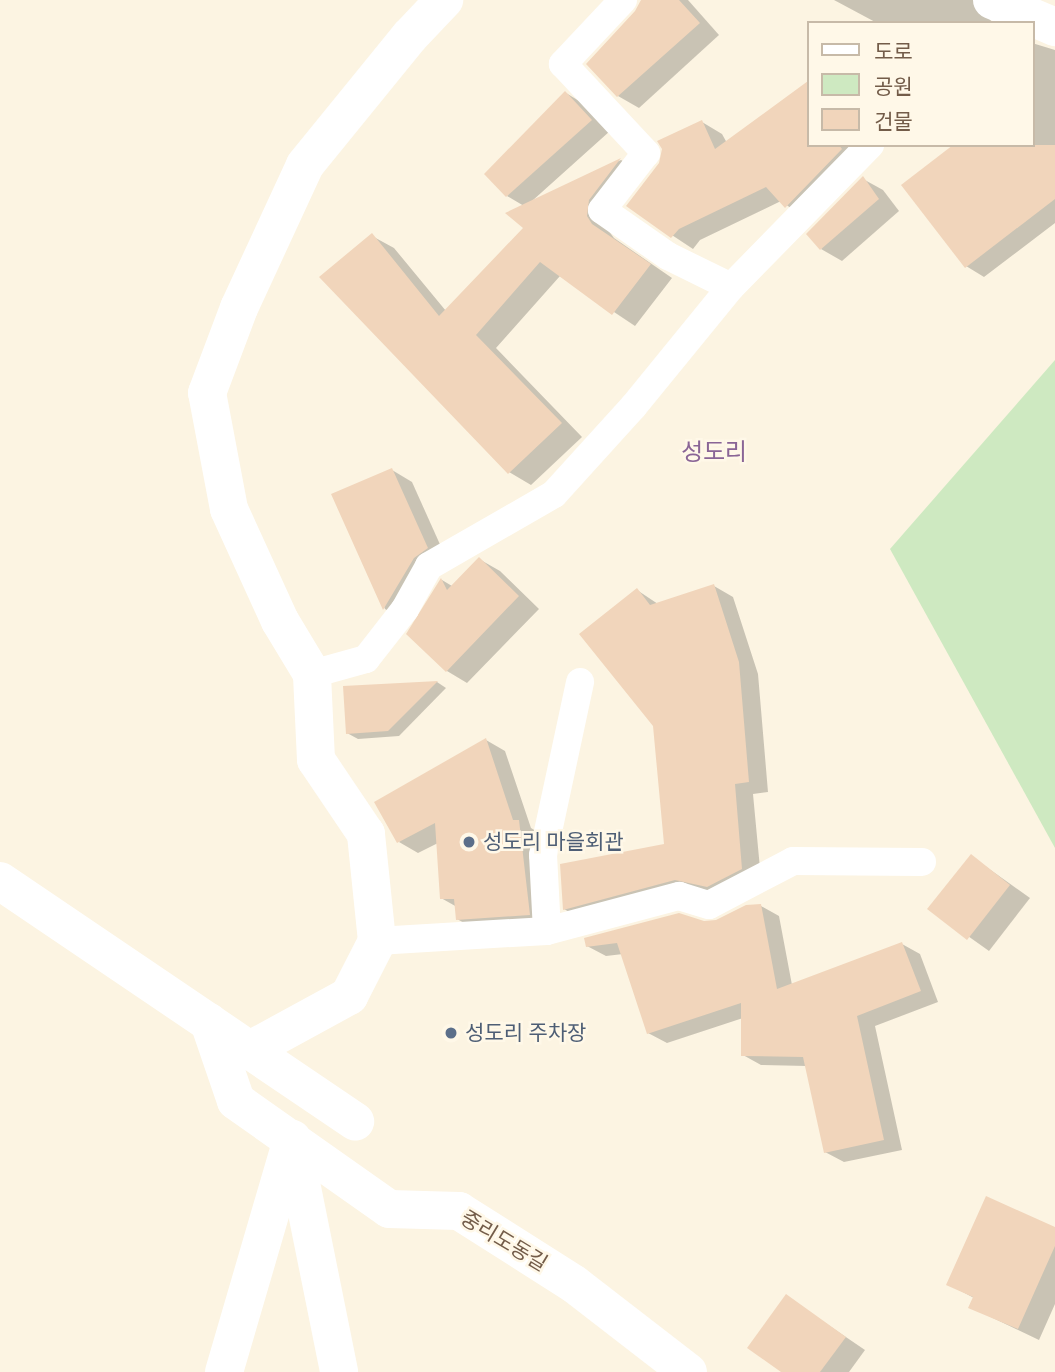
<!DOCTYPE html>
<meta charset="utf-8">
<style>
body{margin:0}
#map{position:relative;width:1055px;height:1372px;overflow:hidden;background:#fcf4e2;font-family:"Space Grotesk","Noto Sans KR",sans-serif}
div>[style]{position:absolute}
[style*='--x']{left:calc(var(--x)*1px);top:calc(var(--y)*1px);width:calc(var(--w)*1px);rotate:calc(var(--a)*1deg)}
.green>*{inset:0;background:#cee9c1}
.shadow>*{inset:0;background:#0003}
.building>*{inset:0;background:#f1d5bb}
.service>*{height:28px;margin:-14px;padding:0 14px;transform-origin:14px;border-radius:14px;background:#fff}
.minor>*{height:38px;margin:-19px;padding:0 19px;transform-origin:19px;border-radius:19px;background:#fff}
.dots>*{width:19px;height:19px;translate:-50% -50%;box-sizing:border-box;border:4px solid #fff8e8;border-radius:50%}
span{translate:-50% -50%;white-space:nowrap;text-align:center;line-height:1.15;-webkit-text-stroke:5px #fff8e8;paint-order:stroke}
.service-label{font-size:21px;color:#4e5e75}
.left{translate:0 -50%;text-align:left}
.street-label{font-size:21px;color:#735c49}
.quarter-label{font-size:24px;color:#8a6596}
.legend{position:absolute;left:807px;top:21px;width:228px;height:126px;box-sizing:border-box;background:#fff8e8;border:2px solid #c7baa8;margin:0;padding:9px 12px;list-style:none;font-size:21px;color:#735c49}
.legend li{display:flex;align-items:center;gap:14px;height:35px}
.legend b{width:35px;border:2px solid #c7baa8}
</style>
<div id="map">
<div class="green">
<div style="clip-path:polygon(1055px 360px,1055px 848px,890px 549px)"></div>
</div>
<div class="shadow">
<div style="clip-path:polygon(643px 0,688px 0,719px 35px,639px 108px,618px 96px,637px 12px)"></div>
<div style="clip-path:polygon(834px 0,992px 0,988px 15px,992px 23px,877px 23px)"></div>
<div style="clip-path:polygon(1032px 43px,1055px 50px,1055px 223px,984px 277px,966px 266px,1032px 145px)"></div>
<div style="clip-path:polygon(797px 91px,808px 97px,808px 145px,850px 145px,862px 162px,806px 219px,781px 201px,700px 240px,693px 249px,628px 206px,702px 122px,722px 134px,727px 143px)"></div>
<div style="clip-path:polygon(566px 93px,584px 104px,610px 131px,532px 201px,621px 160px,642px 172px,608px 230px,614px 238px,672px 278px,635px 326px,560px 276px,496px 348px,582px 437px,531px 485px,509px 472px,372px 236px,394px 248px,446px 311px,525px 227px,524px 206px,507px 196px)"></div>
<div style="clip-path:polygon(863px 179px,883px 190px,899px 211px,842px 261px,821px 249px)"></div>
<div style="clip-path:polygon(392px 470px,412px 482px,447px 560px,405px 620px,385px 609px,334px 495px)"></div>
<div style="clip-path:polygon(479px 559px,500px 571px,539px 609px,467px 683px,447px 671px,442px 580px,452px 586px)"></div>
<div style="clip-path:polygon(714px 586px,733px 597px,758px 674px,768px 792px,753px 794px,761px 879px,583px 920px,564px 909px,666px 845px,655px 725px,637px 590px,658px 604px)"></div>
<div style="clip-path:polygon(437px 682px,446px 688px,399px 736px,358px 739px,347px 733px,345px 688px)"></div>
<div style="clip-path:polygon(486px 740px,505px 751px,531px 828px,539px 833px,549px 926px,477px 930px,457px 919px,457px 907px,441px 898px,438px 843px,418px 853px,399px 842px)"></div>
<div style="clip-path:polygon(971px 856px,1030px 898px,989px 951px,930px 909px)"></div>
<div style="clip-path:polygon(761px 906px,779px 916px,792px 985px,902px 944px,920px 954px,938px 1002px,875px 1026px,902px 1150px,844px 1162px,825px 1152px,807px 1066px,761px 1065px,743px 1055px,743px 1018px,667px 1043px,648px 1033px,623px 954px,606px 956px,587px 946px,716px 922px)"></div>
<div style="clip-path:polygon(1055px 1229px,1055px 1304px,1039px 1340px,970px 1307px,974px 1298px,948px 1284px)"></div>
<div style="clip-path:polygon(787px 1297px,865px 1350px,849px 1372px,784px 1372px)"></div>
</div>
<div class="building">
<div style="clip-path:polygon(641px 0,679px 0,700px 23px,617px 97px,586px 64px,635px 11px)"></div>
<div style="clip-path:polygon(808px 81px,808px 145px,839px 145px,842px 149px,785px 208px,766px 187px,679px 229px,671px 238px,626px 206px,659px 163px,662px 149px,657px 141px,702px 120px,715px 149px)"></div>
<div style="clip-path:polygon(565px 91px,592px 120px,506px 197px,484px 174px)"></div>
<div style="clip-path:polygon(953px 145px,1055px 145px,1055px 199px,965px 268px,901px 185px)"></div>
<div style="clip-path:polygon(621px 158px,589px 200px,587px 216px,592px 224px,651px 264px,612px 315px,540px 262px,476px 335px,562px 423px,508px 474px,319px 277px,372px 233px,439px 316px,523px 228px,505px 213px)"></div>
<div style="clip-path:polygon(863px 176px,879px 199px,820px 250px,806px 234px)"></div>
<div style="clip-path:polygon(392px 468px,428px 548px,414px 558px,383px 610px,331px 494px)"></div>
<div style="clip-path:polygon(479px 557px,519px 596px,446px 672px,406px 634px,441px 578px,447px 590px)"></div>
<div style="clip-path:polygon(714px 584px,739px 662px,749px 782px,735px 784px,742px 869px,707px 887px,675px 880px,563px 910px,560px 864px,664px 844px,653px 726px,579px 634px,637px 588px,650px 605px)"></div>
<div style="clip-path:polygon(438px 681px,388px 731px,346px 734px,343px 686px)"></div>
<div style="clip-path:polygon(486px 738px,513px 820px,519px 820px,530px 915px,456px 920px,454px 899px,440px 899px,435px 823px,397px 843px,374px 802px)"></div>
<div style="clip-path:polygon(971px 854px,1010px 885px,967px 940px,927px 909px)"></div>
<div style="clip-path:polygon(761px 904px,777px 989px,902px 942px,921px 991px,857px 1016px,884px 1140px,824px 1153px,803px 1057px,741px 1056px,741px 1003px,647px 1034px,617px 943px,586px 947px,584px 938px,679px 913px,704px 921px,716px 920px,746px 905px)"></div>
<div style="clip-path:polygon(986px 1196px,1055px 1227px,1055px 1246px,1018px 1329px,968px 1308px,973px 1297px,946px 1285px)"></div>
<div style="clip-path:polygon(786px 1294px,846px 1337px,820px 1372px,781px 1372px,747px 1348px)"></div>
</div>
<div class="service">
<div style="--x:623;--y:0;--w:88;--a:133.2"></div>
<div style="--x:563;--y:64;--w:122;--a:47"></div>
<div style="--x:646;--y:153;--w:72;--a:127.7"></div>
<div style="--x:602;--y:210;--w:80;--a:34.9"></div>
<div style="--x:668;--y:256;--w:70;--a:26.2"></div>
<div style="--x:312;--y:674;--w:56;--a:-15.5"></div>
<div style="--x:366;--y:659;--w:63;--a:-52"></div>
<div style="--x:405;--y:609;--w:49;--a:-60.8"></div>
<div style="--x:429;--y:566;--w:144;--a:-29.9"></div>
<div style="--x:554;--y:494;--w:118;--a:-47.8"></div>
<div style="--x:633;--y:407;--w:155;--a:-50.8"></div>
<div style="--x:731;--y:287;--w:199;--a:-45.6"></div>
<div style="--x:547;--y:931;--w:137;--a:-14.9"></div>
<div style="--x:679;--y:896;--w:31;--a:17"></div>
<div style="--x:709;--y:905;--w:95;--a:-27.6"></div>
<div style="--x:793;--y:861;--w:129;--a:0.4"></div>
<div style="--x:377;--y:941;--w:170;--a:-3.4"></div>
<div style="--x:547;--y:931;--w:76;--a:-93"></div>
<div style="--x:543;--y:855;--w:177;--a:-77.9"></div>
</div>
<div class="minor">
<div style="--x:992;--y:0;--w:69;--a:23.2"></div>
<div style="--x:0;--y:881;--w:429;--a:34.1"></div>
<div style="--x:209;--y:1022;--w:83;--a:71.1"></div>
<div style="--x:236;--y:1101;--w:187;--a:35.2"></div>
<div style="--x:389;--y:1209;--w:70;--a:1.6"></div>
<div style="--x:459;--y:1211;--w:136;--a:32.4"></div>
<div style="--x:574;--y:1284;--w:144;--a:37.7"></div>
<div style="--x:250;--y:1050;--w:113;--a:-28.6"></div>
<div style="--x:349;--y:996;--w:62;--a:-63"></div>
<div style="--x:377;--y:941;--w:108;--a:-95.9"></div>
<div style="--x:366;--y:834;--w:89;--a:-124"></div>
<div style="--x:316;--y:760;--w:86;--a:-92.7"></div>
<div style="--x:312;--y:674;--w:62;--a:-121.1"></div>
<div style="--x:280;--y:621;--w:123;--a:-114.5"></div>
<div style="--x:229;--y:509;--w:118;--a:-100.7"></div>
<div style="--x:207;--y:393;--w:91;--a:-69.4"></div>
<div style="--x:239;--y:308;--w:157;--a:-65.2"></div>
<div style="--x:305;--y:165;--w:166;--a:-50.9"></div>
<div style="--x:410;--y:36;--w:50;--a:-46.6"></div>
<div style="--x:294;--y:1148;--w:228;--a:78.6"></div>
<div style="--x:224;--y:1372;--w:243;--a:-73.7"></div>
</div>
<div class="dots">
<div style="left:469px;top:842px;background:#5c6f8a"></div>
<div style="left:451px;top:1033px;background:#5c6f8a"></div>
</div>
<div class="service-label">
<span class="left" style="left:483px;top:842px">성도리 마을회관</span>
<span class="left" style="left:465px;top:1033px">성도리 주차장</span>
</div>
<div class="street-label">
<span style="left:504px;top:1241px;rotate:31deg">중리도동길</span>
</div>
<div class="quarter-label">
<span style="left:714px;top:452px">성도리</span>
</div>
<ul class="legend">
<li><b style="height:9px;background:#fff"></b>도로</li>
<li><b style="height:19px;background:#cee9c1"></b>공원</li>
<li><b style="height:19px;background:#f1d5bb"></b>건물</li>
</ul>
</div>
